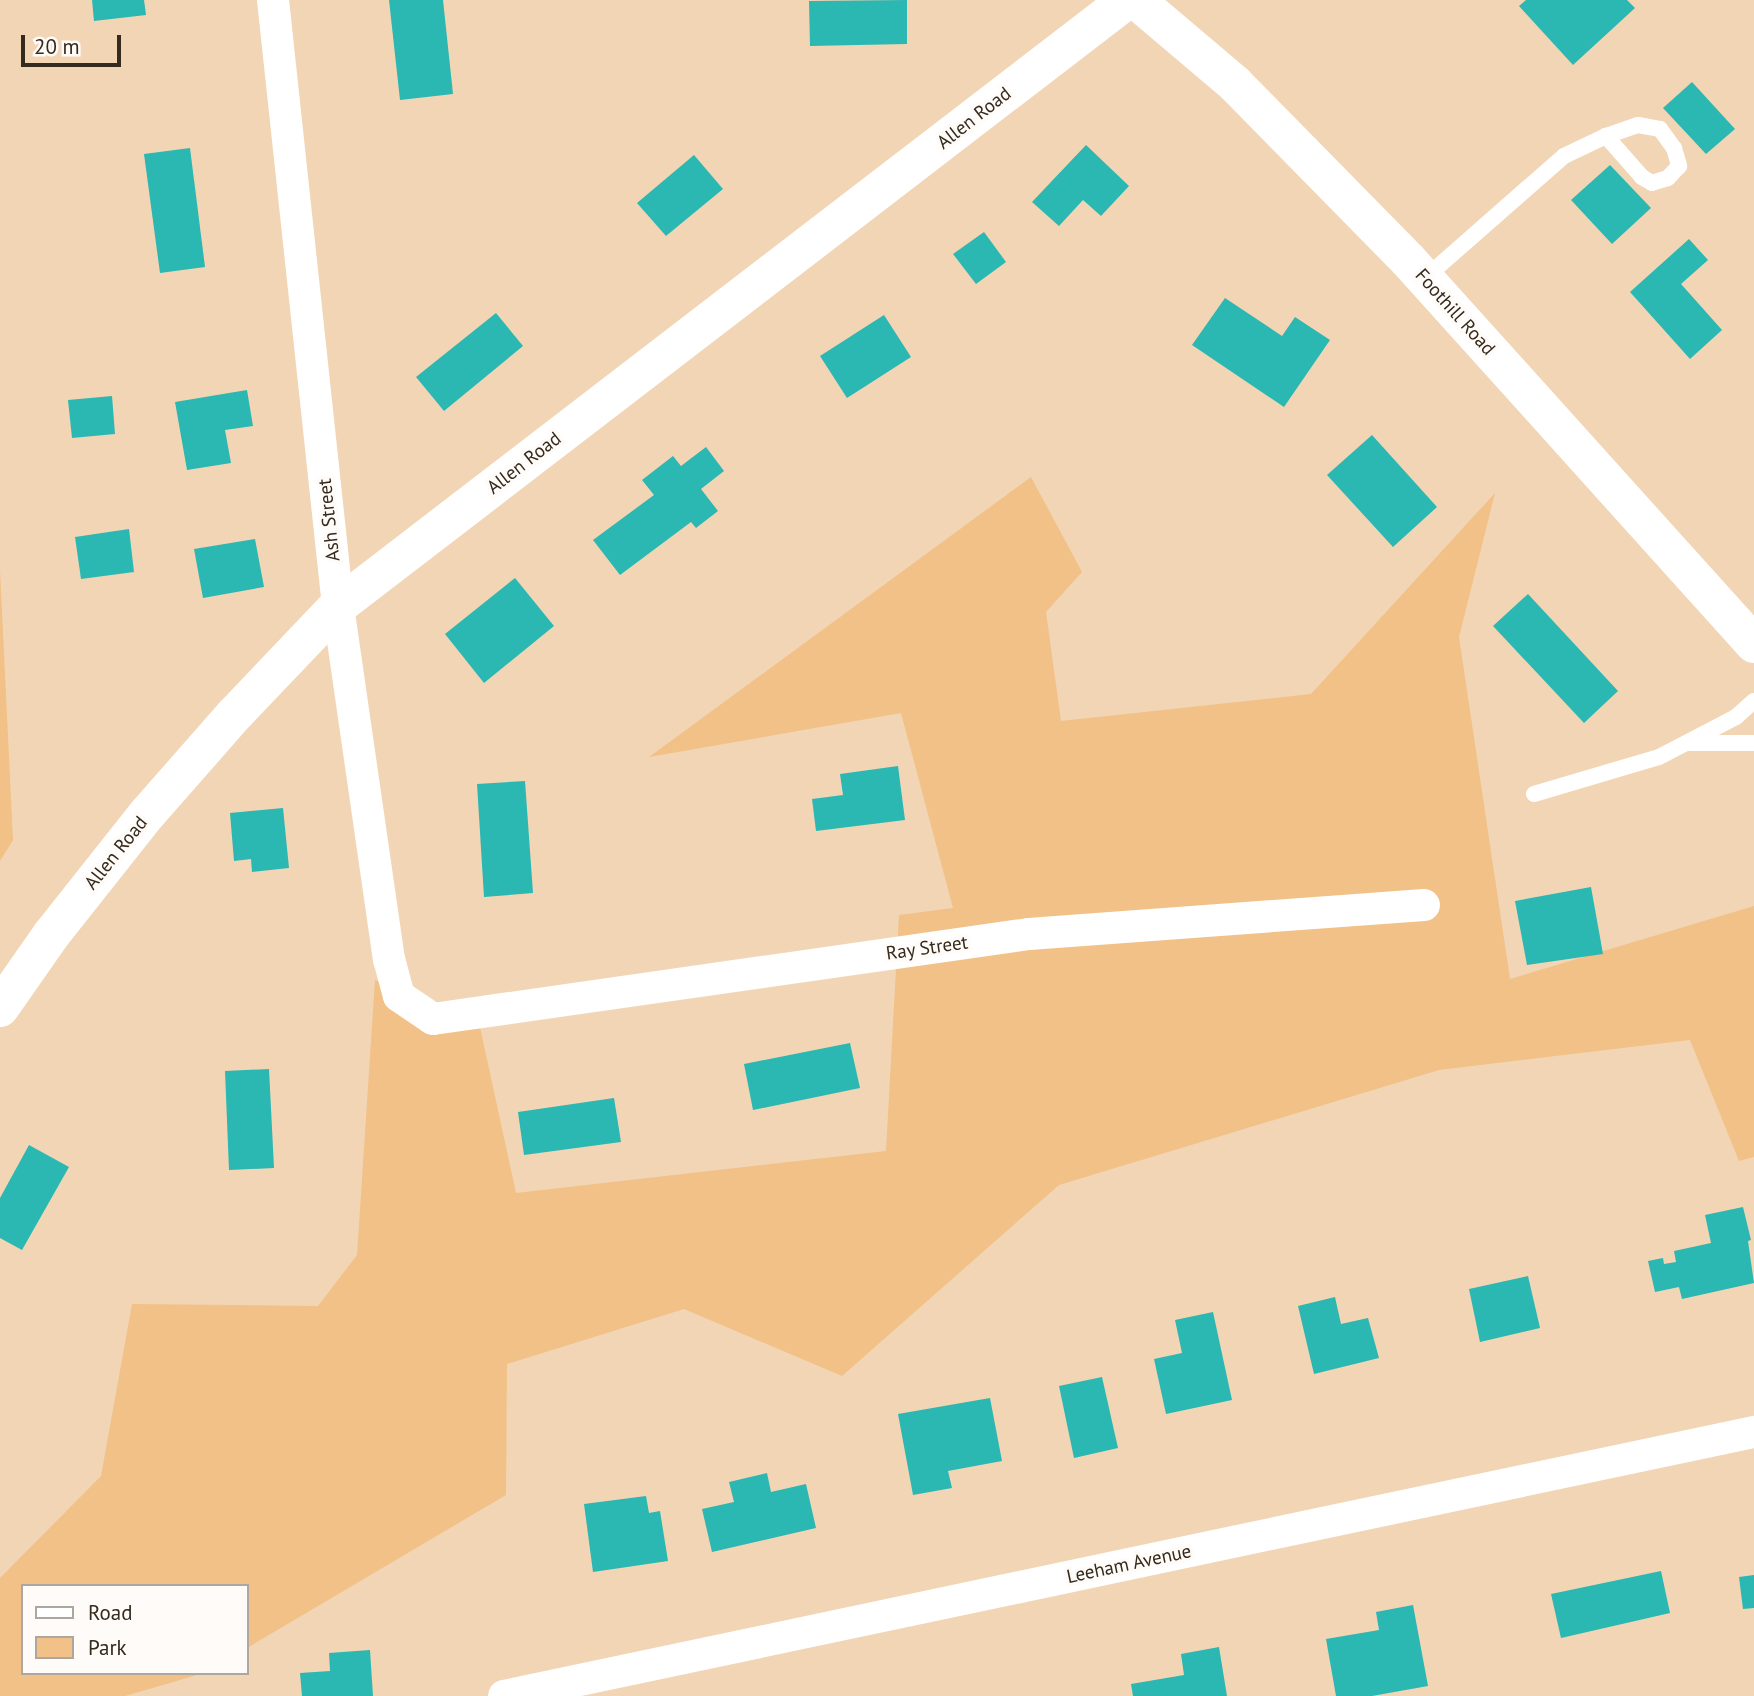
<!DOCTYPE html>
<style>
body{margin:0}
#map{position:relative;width:1754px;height:1696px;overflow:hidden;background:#f2d5b5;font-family:"PT Sans",sans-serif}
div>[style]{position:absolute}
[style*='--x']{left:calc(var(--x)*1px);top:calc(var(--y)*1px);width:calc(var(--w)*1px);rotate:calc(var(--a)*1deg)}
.green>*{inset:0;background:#f1c187}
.building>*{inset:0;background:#2bb7b2}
.service>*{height:16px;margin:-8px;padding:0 8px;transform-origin:8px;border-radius:8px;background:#fff}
.minor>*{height:32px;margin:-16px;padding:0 16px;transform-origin:16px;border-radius:16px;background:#fff}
.tertiary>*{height:38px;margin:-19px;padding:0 19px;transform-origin:19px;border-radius:19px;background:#fff}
span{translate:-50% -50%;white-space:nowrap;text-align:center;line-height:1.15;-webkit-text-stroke:7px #fefbf8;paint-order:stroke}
.street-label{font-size:19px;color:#342a1d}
.legend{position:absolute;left:21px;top:1584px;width:228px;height:91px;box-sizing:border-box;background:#fefbf8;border:2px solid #ada7a0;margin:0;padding:9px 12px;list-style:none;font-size:21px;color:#342a1d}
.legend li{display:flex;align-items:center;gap:14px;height:35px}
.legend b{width:35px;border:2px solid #ada7a0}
.scale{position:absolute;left:21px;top:35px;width:100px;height:32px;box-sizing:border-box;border:4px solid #342a1d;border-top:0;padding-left:9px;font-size:21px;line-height:24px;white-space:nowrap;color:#342a1d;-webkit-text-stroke:5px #fefbf8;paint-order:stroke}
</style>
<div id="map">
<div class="green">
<div style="clip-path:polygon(1031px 477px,1082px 572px,1046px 612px,1061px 721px,1311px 694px,1495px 493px,1459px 637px,1510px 979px,1754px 906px,1754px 1157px,1739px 1161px,1690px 1040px,1439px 1070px,1059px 1185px,842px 1376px,684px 1309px,507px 1364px,506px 1495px,247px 1648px,247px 1586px,23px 1586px,23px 1673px,204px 1673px,125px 1696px,0 1696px,0 1578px,101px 1476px,132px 1304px,318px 1306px,357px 1255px,375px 980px,480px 1027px,516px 1193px,886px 1151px,899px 915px,953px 908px,901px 713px,649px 757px)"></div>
<div style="clip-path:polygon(0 570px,13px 840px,0 861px)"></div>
</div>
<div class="building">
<div style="clip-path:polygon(92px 0,144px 0,146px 15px,94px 21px)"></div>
<div style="clip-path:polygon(389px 0,443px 0,453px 94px,400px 100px)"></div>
<div style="clip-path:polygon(907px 0,907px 44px,810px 46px,809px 1px)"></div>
<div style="clip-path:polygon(1526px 0,1627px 0,1635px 8px,1573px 65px,1519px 6px)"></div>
<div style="clip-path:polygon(1692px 82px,1735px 129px,1706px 154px,1663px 108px)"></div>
<div style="clip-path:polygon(1086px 145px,1129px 186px,1101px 216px,1083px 200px,1059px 226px,1032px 202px)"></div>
<div style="clip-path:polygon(190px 148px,205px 267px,160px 273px,144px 154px)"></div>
<div style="clip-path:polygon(694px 155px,723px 189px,666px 236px,637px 203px)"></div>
<div style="clip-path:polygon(1610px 165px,1651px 208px,1612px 244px,1571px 200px)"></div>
<div style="clip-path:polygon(984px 232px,1006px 262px,976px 284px,953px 254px)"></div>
<div style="clip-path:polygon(1689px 239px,1708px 260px,1681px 284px,1722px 330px,1690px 359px,1630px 292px)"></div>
<div style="clip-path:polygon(1225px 298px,1282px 336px,1295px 317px,1330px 340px,1284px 407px,1192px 345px)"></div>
<div style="clip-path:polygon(496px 313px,523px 346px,444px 411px,416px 377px)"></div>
<div style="clip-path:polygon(884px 315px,911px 357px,847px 398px,820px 356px)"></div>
<div style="clip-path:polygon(247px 390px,253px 426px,225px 430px,231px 463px,187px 470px,175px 402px)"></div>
<div style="clip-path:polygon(112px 396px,115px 434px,72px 438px,68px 400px)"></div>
<div style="clip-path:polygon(1372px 435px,1437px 507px,1393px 547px,1327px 475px)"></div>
<div style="clip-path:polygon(706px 447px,724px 471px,701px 489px,718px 511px,696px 528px,691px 522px,620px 575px,593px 540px,654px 495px,642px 480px,673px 456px,681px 466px)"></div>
<div style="clip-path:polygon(129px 529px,134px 572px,81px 579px,75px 537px)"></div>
<div style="clip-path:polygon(255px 539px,264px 587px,203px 598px,194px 549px)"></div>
<div style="clip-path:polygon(515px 578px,554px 626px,484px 683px,445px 634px)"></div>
<div style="clip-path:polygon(1528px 594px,1618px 691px,1584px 723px,1493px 626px)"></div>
<div style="clip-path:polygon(898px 766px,905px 820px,816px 831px,812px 799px,843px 795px,840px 774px)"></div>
<div style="clip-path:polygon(525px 781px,533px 893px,484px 897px,477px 784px)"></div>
<div style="clip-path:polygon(283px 808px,289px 868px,252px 872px,251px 859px,234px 861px,230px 813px)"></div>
<div style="clip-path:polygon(1591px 887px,1603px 954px,1527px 965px,1515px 901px)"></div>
<div style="clip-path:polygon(850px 1043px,860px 1088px,753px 1110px,744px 1064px)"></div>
<div style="clip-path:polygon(269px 1069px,274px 1168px,229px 1170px,225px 1071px)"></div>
<div style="clip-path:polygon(614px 1098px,621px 1142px,524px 1155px,518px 1112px)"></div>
<div style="clip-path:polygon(29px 1145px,69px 1167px,22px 1250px,0 1238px,0 1198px)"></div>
<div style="clip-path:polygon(1743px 1207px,1751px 1240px,1748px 1241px,1754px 1283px,1682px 1299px,1679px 1287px,1655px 1292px,1648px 1261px,1663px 1258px,1664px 1264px,1676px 1262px,1674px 1251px,1711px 1243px,1705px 1215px)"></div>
<div style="clip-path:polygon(1528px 1276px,1540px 1328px,1480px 1342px,1469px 1289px)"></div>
<div style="clip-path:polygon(1335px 1297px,1341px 1324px,1368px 1318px,1379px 1358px,1314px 1374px,1298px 1306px)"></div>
<div style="clip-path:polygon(1213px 1312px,1232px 1400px,1166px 1414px,1154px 1359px,1182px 1353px,1175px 1320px)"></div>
<div style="clip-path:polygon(1102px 1377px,1118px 1448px,1074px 1458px,1059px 1386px)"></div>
<div style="clip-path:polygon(990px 1398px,1002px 1461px,948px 1471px,952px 1488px,913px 1495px,898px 1414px)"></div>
<div style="clip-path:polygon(767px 1473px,771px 1492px,806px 1484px,816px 1528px,712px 1552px,702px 1509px,734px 1502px,729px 1482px)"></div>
<div style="clip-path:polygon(646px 1496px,649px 1513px,660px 1511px,668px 1561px,593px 1572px,584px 1504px)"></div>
<div style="clip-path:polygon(1661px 1571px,1670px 1613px,1561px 1638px,1551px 1594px)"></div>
<div style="clip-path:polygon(1754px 1575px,1754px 1608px,1743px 1609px,1739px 1577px)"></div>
<div style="clip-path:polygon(1413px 1605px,1428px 1686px,1372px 1696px,1336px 1696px,1326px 1639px,1379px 1630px,1376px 1612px)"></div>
<div style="clip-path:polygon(1219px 1647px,1227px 1696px,1133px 1696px,1131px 1684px,1184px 1675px,1181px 1654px)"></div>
<div style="clip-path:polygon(370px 1650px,373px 1696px,302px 1696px,300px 1673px,330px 1671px,329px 1653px)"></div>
</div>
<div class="service">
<div style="--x:1425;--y:278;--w:185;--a:-41.3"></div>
<div style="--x:1564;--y:156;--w:47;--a:-25.5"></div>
<div style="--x:1606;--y:136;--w:34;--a:-19"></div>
<div style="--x:1638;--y:125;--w:22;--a:10"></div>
<div style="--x:1660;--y:129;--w:24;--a:54"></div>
<div style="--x:1674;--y:148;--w:19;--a:74"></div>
<div style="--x:1679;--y:166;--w:16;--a:133"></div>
<div style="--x:1668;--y:178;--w:17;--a:163"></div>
<div style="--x:1652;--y:183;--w:12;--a:-149"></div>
<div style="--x:1642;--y:177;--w:55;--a:-131.3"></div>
<div style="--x:1690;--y:743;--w:64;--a:0"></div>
<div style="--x:1534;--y:794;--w:130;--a:-16.5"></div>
<div style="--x:1659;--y:757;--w:87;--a:-27.5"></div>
<div style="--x:1736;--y:717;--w:24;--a:-42"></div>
</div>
<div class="minor">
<div style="--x:273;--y:0;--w:609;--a:83.88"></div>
<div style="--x:338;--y:606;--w:357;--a:81.8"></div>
<div style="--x:389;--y:959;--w:38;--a:75"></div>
<div style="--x:399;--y:996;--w:41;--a:34.1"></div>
<div style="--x:433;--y:1019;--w:602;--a:-8.12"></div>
<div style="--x:1029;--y:934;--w:396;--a:-4.2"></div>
<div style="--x:504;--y:1696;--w:1278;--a:-11.93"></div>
</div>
<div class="tertiary">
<div style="--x:1136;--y:0;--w:130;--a:40.3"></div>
<div style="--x:1235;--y:84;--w:247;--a:45.5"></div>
<div style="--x:1408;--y:260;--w:517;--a:47.98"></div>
<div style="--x:0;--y:1008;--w:89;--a:-55.1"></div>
<div style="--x:51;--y:935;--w:154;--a:-51.6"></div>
<div style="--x:147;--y:814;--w:133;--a:-48.7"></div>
<div style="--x:235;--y:714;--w:149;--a:-46.4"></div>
<div style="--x:338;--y:606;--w:995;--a:-37.53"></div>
</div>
<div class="street-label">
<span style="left:974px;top:118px;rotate:-38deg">Allen Road</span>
<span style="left:1455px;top:312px;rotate:48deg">Foothill Road</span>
<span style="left:524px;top:463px;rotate:-38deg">Allen Road</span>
<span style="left:329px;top:520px;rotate:-96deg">Ash Street</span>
<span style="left:116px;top:853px;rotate:-51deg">Allen Road</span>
<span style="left:927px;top:948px;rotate:-8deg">Ray Street</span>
<span style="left:1129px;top:1564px;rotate:-12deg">Leeham Avenue</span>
</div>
<ul class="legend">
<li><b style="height:9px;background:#fff"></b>Road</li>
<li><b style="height:19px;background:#f1c187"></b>Park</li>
</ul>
<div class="scale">20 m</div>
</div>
